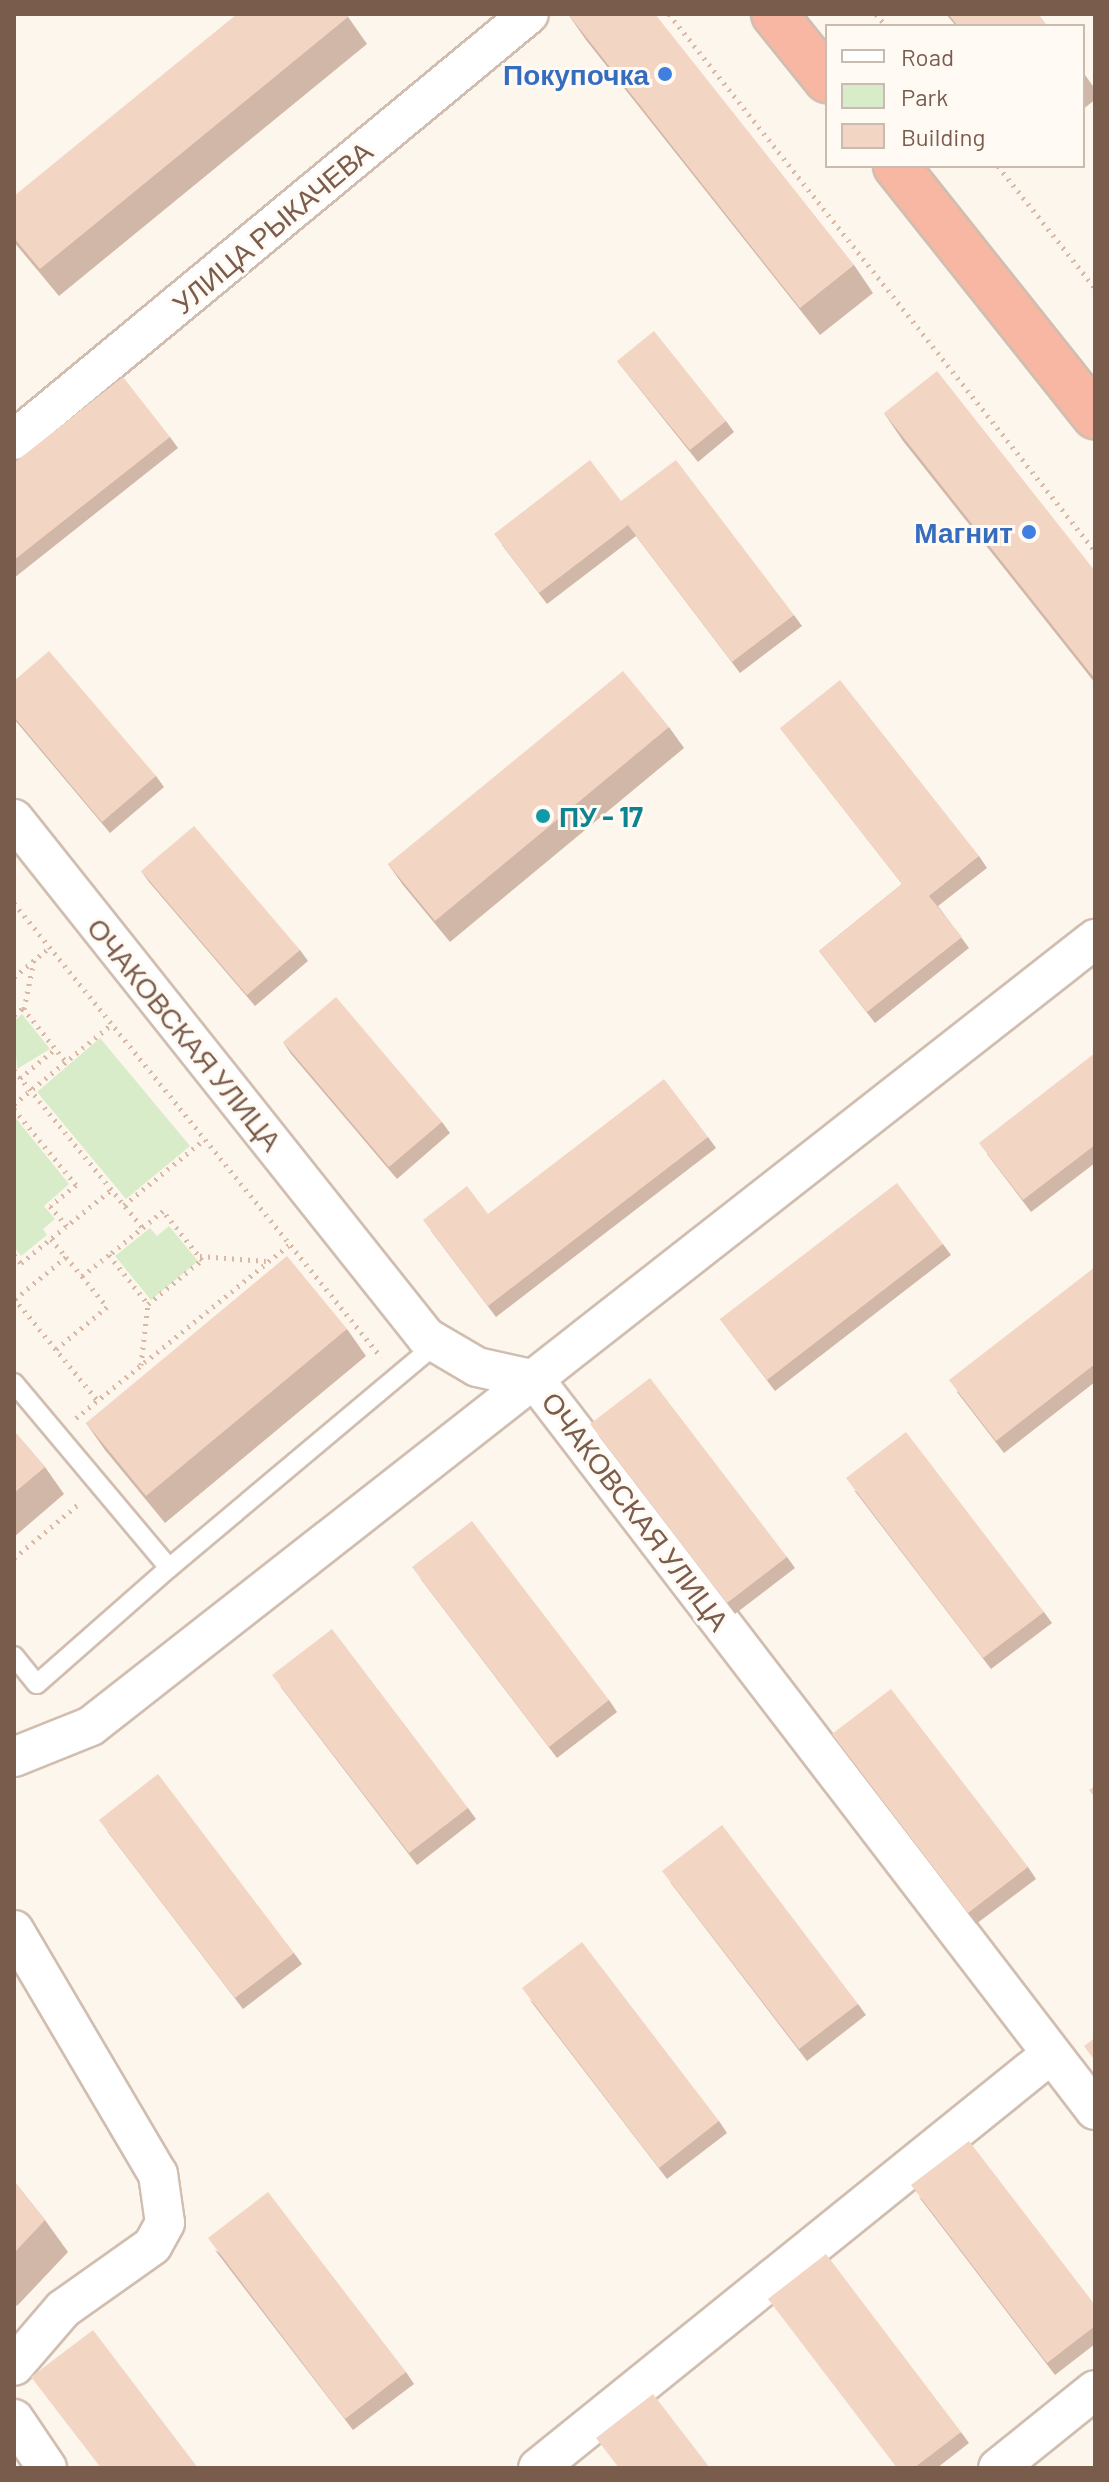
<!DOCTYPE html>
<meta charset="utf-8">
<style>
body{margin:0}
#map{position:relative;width:1109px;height:2482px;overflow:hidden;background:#fdf6ec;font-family:Barlow,sans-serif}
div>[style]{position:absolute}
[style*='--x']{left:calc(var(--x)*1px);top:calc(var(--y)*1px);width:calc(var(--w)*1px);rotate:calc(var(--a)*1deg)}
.green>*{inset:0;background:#d8ecc9}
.path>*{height:5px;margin-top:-2.5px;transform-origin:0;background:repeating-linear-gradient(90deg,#d9b8a5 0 2px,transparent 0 8px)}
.roads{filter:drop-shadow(2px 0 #d1beb0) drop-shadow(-2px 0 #d1beb0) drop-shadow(0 2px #d1beb0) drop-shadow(0 -2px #d1beb0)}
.lane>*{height:18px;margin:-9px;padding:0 9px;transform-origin:9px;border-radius:9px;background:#fff}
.street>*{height:38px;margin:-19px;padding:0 19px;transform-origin:19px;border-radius:19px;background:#fff}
.highway>*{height:44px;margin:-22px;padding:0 22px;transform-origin:22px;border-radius:22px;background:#f7b7a3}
.wall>*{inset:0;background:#d1b7a8}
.building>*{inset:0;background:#f3d5c3}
.dots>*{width:22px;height:22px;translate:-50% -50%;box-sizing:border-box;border:4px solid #fffaf3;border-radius:50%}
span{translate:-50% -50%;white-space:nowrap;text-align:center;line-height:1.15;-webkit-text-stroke:6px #fffaf3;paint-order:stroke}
.shop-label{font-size:28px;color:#366cbe;font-weight:700}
.right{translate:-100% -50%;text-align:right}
.street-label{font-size:28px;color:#7a5c4d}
.culture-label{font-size:28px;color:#0d838f;font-weight:700}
.left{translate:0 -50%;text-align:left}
.frame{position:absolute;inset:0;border:16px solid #7a5c4d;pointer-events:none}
.legend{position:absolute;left:825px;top:24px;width:260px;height:144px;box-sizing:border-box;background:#fffaf3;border:2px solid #cabbb1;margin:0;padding:10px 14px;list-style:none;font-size:24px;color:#7a5c4d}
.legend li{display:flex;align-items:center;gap:16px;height:40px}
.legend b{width:40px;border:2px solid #cabbb1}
</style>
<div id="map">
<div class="green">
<div style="clip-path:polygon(22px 1014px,50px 1049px,17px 1069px,14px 1021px)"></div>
<div style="clip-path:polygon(100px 1038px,190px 1146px,126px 1199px,37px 1092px)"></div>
<div style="clip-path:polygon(14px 1116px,69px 1184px,44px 1206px,55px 1219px,43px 1229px,47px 1235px,21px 1256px,14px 1247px)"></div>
<div style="clip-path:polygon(169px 1226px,198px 1261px,151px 1300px,115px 1256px,150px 1228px,157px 1236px)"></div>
</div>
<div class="path">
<div style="--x:669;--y:14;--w:685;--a:51.58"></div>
<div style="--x:876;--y:14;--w:16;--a:50"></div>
<div style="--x:998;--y:166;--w:156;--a:51.5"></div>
<div style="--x:14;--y:903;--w:584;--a:51.05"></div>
<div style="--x:14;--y:977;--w:47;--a:-39.8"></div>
<div style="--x:24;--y:1009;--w:50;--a:-78.5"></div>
<div style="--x:14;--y:1015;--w:11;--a:-38"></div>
<div style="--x:23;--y:1008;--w:69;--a:51.5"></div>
<div style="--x:14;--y:1070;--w:203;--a:50.8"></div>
<div style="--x:20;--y:1078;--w:45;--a:-39.6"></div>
<div style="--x:14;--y:1104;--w:127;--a:-39.2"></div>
<div style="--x:14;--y:1109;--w:98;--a:50.8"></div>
<div style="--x:76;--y:1185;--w:33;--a:141"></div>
<div style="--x:50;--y:1206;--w:26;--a:50"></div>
<div style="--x:124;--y:1205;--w:104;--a:-39.2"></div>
<div style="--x:51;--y:1239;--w:23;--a:50"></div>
<div style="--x:14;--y:1255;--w:11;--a:49"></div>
<div style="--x:21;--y:1263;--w:117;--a:-39.1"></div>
<div style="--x:200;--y:1256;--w:66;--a:4.3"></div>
<div style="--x:82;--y:1276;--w:34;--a:-38"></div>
<div style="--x:14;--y:1298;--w:133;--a:50.8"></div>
<div style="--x:15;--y:1299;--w:66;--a:-39.5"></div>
<div style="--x:66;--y:1257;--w:25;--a:50"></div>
<div style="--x:82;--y:1276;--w:40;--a:51"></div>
<div style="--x:107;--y:1307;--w:66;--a:140.5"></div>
<div style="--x:141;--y:1365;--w:61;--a:-83.5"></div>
<div style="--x:148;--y:1304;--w:70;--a:-39.2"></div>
<div style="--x:202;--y:1260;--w:63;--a:-128.5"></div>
<div style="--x:163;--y:1211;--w:70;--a:140.8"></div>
<div style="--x:109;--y:1255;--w:63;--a:51.5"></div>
<div style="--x:76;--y:1418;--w:276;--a:-39.1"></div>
<div style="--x:14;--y:1558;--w:87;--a:-39.9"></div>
</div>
<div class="roads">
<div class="lane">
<div style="--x:14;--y:1383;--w:241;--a:50"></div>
<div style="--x:169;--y:1568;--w:350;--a:-40"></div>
<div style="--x:14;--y:1656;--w:36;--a:51"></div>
<div style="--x:37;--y:1684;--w:176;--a:-41.3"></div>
</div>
<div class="street">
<div style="--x:14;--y:440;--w:668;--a:-39.6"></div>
<div style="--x:14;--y:819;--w:662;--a:51.5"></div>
<div style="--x:426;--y:1337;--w:59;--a:30.5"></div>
<div style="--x:477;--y:1367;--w:59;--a:12.6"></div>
<div style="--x:535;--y:1380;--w:920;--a:52.51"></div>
<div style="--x:14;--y:1757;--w:83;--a:-21.9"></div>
<div style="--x:91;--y:1726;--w:1276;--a:-38.09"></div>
<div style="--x:14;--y:1930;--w:283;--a:59.5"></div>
<div style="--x:158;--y:2174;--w:49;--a:81.9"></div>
<div style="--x:165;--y:2223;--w:26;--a:119"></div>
<div style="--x:152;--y:2246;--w:109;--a:144.7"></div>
<div style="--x:63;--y:2309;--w:75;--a:130.7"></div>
<div style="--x:14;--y:2419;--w:59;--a:56"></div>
<div style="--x:538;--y:2468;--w:659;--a:-38.9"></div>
<div style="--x:998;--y:2468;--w:124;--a:-38.8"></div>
</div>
<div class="highway">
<div style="--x:774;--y:14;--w:85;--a:51.2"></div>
<div style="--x:896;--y:166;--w:320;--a:51.5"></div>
</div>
</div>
<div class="wall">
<div style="clip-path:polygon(346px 14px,367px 44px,59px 296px,14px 242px,14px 196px)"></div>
<div style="clip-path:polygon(568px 14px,854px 265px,873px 293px,820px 335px,586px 40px)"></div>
<div style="clip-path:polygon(946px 14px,1038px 14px,1047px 26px,956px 26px)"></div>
<div style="clip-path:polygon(1083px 72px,1095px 89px,1095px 100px,1083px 109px)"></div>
<div style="clip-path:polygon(617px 361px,726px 421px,734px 432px,698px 462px)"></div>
<div style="clip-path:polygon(884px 413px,1095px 571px,1095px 683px,903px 441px)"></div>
<div style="clip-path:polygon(170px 437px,178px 448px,14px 578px,14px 463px)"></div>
<div style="clip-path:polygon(621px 501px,794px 615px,802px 626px,740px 673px,636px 536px,547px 604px,502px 545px)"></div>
<div style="clip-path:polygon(14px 681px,156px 776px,164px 787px,110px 833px,14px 719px)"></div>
<div style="clip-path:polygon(669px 727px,684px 748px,450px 942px,403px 885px,388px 864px)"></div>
<div style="clip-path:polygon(780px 728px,979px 856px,987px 868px,938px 906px,969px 948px,875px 1023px,819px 951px,902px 884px)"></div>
<div style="clip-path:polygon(141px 871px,300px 950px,308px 961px,255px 1006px,149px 882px)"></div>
<div style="clip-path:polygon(283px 1042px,442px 1122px,450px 1133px,397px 1179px,291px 1054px)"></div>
<div style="clip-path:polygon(1095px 1053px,1095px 1163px,1031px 1212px,987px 1154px)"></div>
<div style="clip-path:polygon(708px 1137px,716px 1148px,496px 1317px,431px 1231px,488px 1214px)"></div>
<div style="clip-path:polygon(943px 1244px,951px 1255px,775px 1391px,720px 1319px)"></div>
<div style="clip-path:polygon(1095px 1267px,1095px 1382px,1004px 1453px,957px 1392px)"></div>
<div style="clip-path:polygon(347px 1329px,366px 1356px,165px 1523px,105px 1450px,86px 1423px)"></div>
<div style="clip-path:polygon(14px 1431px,45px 1467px,64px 1494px,14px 1537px)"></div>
<div style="clip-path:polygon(598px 1435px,787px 1557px,795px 1568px,735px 1614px)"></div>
<div style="clip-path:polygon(854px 1490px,1044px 1612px,1052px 1623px,991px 1669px)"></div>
<div style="clip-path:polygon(420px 1578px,609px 1700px,617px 1712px,557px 1758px)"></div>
<div style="clip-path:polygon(280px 1686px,468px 1808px,476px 1819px,417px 1865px)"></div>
<div style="clip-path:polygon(840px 1745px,1028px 1867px,1036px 1879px,976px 1924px)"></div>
<div style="clip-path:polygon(107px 1831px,294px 1953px,302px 1964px,243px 2009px)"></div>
<div style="clip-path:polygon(670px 1882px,858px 2004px,866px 2015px,807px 2061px)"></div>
<div style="clip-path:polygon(530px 2000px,719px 2121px,727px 2133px,667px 2179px)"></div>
<div style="clip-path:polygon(14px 2181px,45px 2220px,68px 2252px,17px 2306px,14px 2302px)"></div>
<div style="clip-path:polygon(919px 2197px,1095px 2305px,1095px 2344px,1055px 2375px)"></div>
<div style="clip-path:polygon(215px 2250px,406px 2372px,414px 2384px,353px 2430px)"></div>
<div style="clip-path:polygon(961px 2432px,969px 2443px,937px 2468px,897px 2468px)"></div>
</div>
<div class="building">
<div style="clip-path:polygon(237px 14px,346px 14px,348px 17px,40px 269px,14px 238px,14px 196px)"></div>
<div style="clip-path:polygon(568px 14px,655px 14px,854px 265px,800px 308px)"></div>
<div style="clip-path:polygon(948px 14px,1038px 14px,1047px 26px,958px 26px)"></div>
<div style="clip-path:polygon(654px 331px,726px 421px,690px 450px,617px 361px)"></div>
<div style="clip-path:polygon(937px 371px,1095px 571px,1095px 679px,884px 413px)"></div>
<div style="clip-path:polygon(123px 377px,170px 437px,14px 560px,14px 463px)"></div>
<div style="clip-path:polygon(590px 460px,621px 501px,676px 460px,794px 615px,732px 662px,628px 525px,539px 593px,494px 534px)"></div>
<div style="clip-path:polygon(49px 651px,156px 776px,102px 822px,14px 717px,14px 681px)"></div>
<div style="clip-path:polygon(623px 671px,669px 727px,435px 921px,388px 864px)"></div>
<div style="clip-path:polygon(840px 680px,979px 856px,929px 896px,962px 937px,867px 1012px,819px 951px,902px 884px,780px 728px)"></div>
<div style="clip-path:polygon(194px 826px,300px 950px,247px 995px,141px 871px)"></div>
<div style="clip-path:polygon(336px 997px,442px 1122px,389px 1167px,283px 1042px)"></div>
<div style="clip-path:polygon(1095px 1053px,1095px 1145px,1023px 1200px,979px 1143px)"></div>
<div style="clip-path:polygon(664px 1079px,708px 1137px,488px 1306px,423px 1220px,467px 1186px,488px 1214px)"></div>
<div style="clip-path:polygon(897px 1183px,943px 1244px,767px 1380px,720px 1319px)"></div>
<div style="clip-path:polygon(287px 1256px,347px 1329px,146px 1496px,86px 1423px)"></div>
<div style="clip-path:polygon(1095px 1267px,1095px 1364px,996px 1441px,949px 1380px)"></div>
<div style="clip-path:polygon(650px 1378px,787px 1557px,727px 1603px,590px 1424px)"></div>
<div style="clip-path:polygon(14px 1431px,45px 1467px,14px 1493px)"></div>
<div style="clip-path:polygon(906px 1432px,1044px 1612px,983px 1658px,846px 1478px)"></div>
<div style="clip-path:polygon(472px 1521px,609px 1700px,549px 1747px,412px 1567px)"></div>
<div style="clip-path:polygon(332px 1629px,468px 1808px,409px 1853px,272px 1675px)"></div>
<div style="clip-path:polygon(891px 1689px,1028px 1867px,968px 1913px,832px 1734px)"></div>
<div style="clip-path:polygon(158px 1774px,294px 1953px,235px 1998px,99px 1820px)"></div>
<div style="clip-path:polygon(1095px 1786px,1095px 1798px,1089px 1790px)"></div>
<div style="clip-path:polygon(722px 1825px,858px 2004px,799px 2049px,662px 1871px)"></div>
<div style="clip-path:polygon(582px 1942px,719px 2121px,659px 2168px,522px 1988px)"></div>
<div style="clip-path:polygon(1095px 2038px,1095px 2061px,1084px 2046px)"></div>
<div style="clip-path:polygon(969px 2141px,1095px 2305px,1095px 2326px,1047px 2363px,911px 2185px)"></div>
<div style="clip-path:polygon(14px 2181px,45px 2220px,14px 2253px)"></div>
<div style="clip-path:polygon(268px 2192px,406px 2372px,345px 2419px,208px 2238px)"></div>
<div style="clip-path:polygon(826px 2254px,961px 2432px,914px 2468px,897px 2468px,768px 2299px)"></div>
<div style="clip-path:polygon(93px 2330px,198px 2468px,101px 2468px,31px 2377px)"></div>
<div style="clip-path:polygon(653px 2394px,710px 2468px,619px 2468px,596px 2438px)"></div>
</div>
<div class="dots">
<div style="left:665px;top:74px;background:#3f7fe0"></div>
<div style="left:1029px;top:532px;background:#3f7fe0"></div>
<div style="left:543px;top:816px;background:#0f9aa8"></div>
</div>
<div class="shop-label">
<span class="right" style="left:649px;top:74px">Покупочка</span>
<span class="right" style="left:1013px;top:532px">Магнит</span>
</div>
<div class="street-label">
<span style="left:272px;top:227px;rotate:-40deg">УЛИЦА РЫКАЧЕВА</span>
<span style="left:185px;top:1034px;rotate:51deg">ОЧАКОВСКАЯ УЛИЦА</span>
<span style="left:636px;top:1511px;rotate:53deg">ОЧАКОВСКАЯ УЛИЦА</span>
</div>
<div class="culture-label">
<span class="left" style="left:559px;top:816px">ПУ - 17</span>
</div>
<div class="frame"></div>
<ul class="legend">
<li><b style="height:10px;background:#fff"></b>Road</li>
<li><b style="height:22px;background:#d8ecc9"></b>Park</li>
<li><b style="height:22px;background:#f3d5c3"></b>Building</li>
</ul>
</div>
